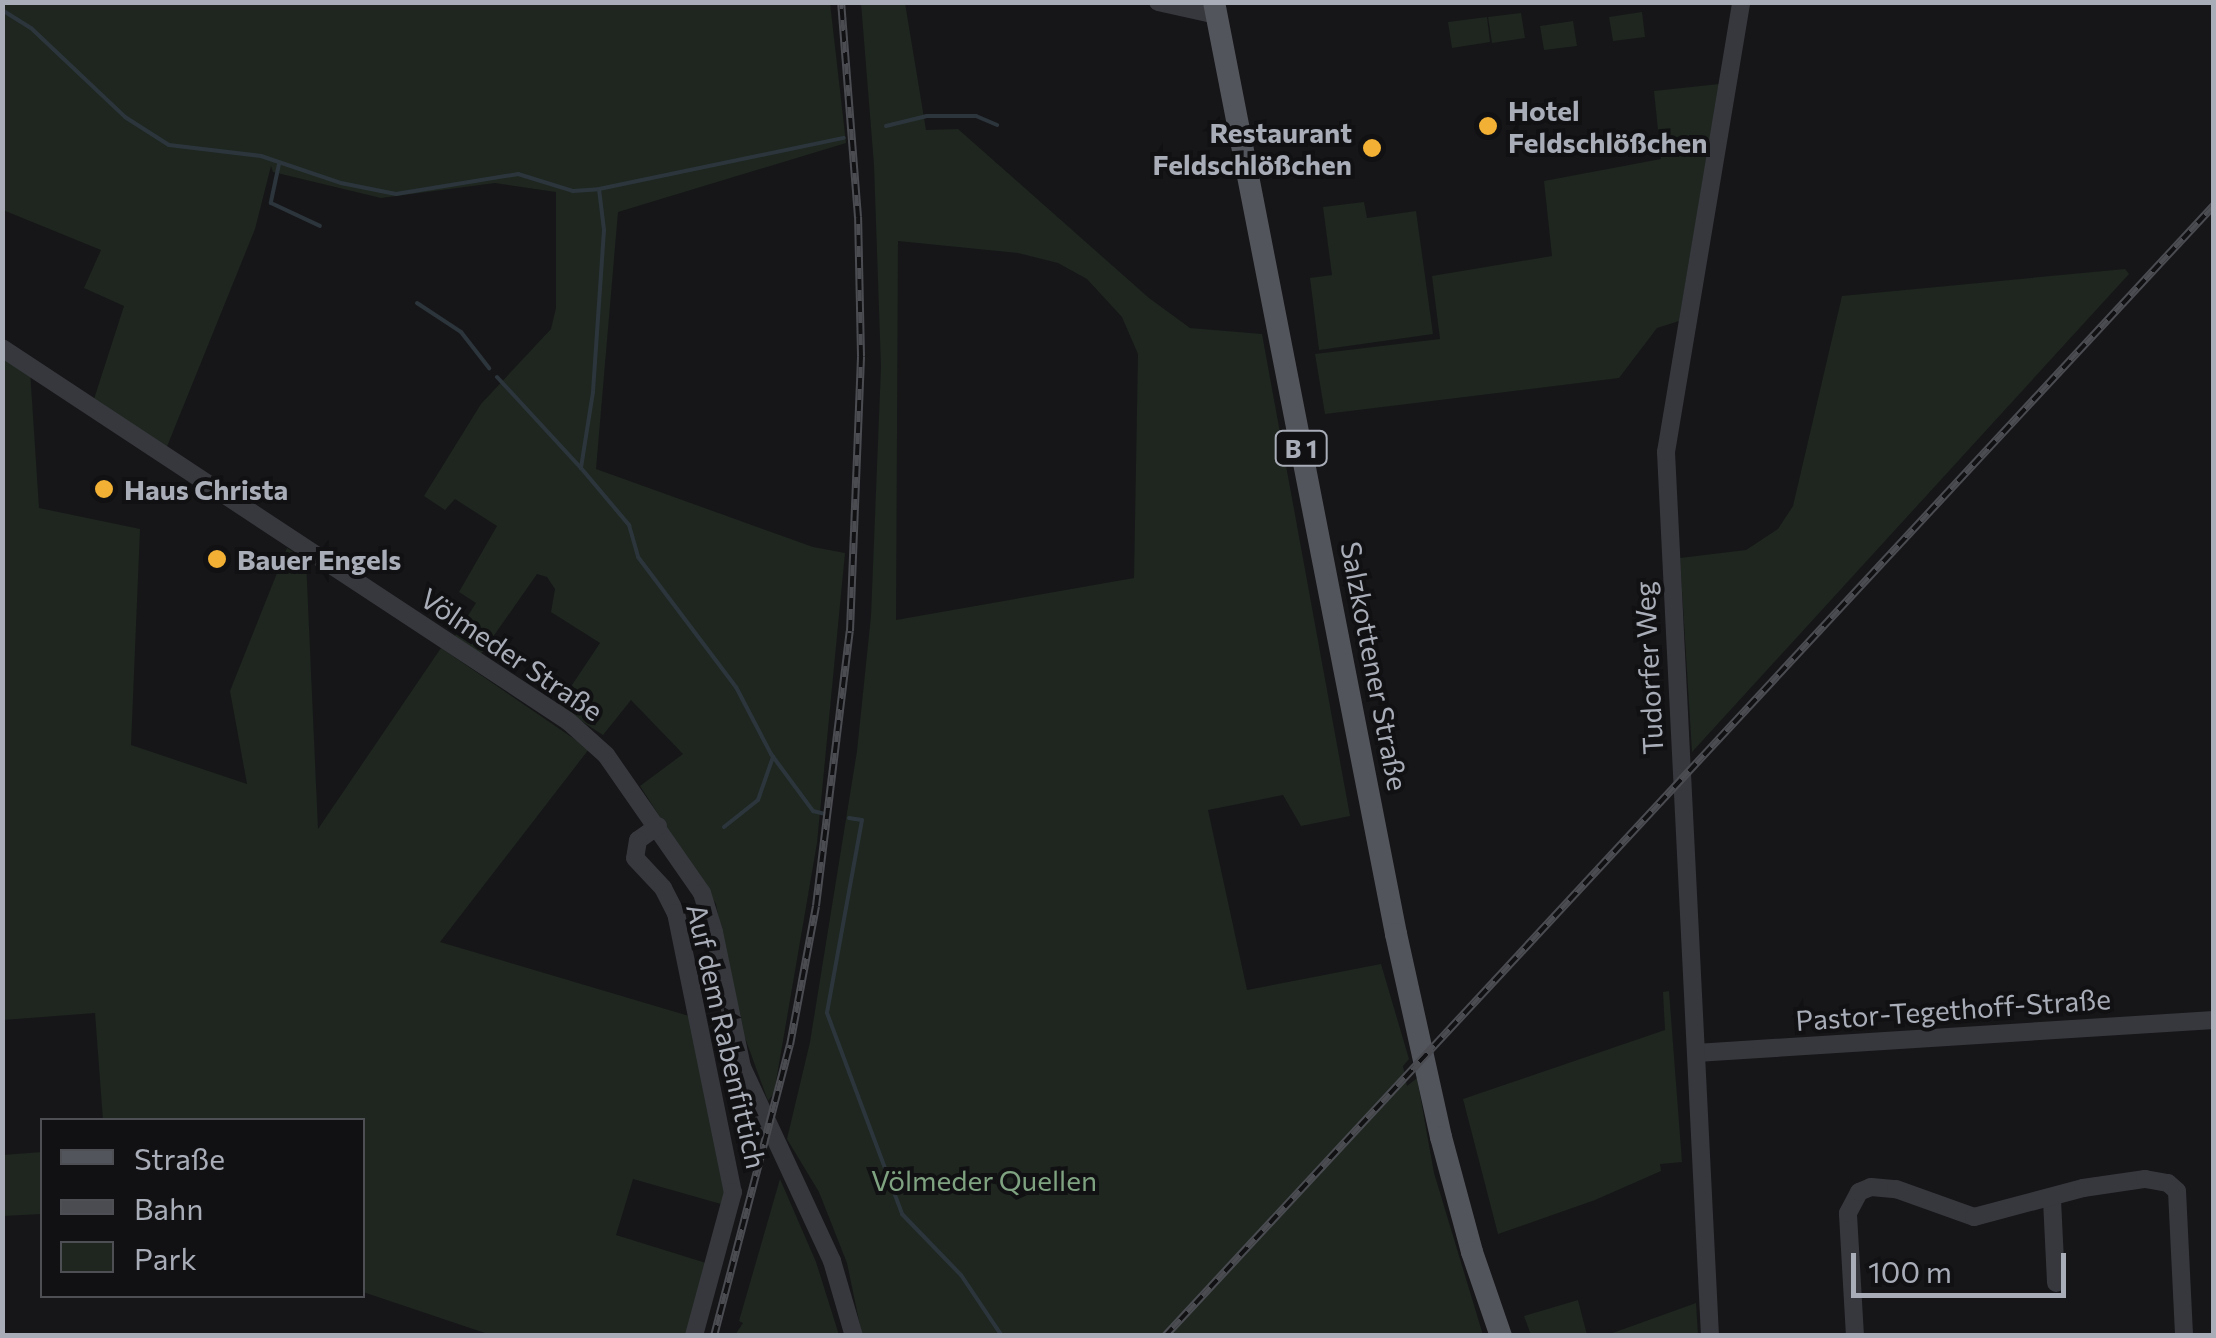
<!DOCTYPE html>
<meta charset="utf-8">
<style>
body{margin:0}
#map{position:relative;width:2216px;height:1338px;overflow:hidden;background:#161618;font-family:Commissioner,sans-serif}
div>[style]{position:absolute}
[style*='--x']{left:calc(var(--x)*1px);top:calc(var(--y)*1px);width:calc(var(--w)*1px);rotate:calc(var(--a)*1deg)}
.green>*{inset:0;background:#1e261f}
.stream>*{height:4px;margin:-2px;padding:0 2px;transform-origin:2px;border-radius:2px;background:#2c353c}
.minor>*{height:18px;margin:-9px;padding:0 9px;transform-origin:9px;border-radius:9px;background:#37383d}
.major>*{height:22px;margin:-11px;padding:0 11px;transform-origin:11px;border-radius:11px;background:#53555c}
.rail>*{height:8px;margin-top:-4px;transform-origin:0;background:repeating-linear-gradient(90deg,#111113 0 11px,#4a4c52 0 22px);box-sizing:border-box;border-block:2px solid #4a4c52}
.dots>*{width:28px;height:28px;translate:-50% -50%;box-sizing:border-box;border:5px solid #111113;border-radius:50%}
span{translate:-50% -50%;white-space:nowrap;text-align:center;line-height:1.15;-webkit-text-stroke:8px #111113;paint-order:stroke}
.shield-label span{padding:2px 8px;background:#111113;border:2px solid;border-radius:8px;-webkit-text-stroke-width:0}
.shield-label{font-size:25px;color:#a8adb8;font-weight:700}
.poi-label{font-size:28px;color:#a8adb8;font-weight:700}
.left{translate:0 -50%;text-align:left}
.right{translate:-100% -50%;text-align:right}
.street-label{font-size:28px;color:#a8adb8}
.park-label{font-size:28px;color:#7fa381}
.frame{position:absolute;inset:0;border:5px solid #a8adb8;pointer-events:none}
.legend{position:absolute;left:40px;top:1118px;width:325px;height:180px;box-sizing:border-box;background:#111113;border:2px solid #4d4f55;margin:0;padding:12px 18px;list-style:none;font-size:30px;color:#a8adb8}
.legend li{display:flex;align-items:center;gap:20px;height:50px}
.legend b{width:50px;border:2px solid #4d4f55}
.scale{position:absolute;left:1851px;top:1253px;width:215px;height:45px;box-sizing:border-box;border:5px solid #a8adb8;border-top:0;padding-left:12px;font-size:30px;line-height:35px;white-space:nowrap;color:#a8adb8;-webkit-text-stroke:8px #111113;paint-order:stroke}
</style>
<div id="map">
<div class="green">
<div style="clip-path:polygon(2px 3px,830px 3px,846px 143px,618px 212px,596px 469px,813px 547px,845px 553px,817px 843px,774px 1093px,768px 1101px,735px 1010px,716px 904px,640px 786px,683px 754px,631px 700px,603px 735px,558px 706px,600px 643px,551px 612px,555px 589px,547px 577px,537px 574px,481px 654px,455px 636px,476px 603px,459px 592px,497px 526px,455px 499px,445px 510px,424px 496px,481px 404px,551px 329px,556px 308px,556px 192px,495px 183px,381px 198px,273px 172px,271px 166px,255px 229px,166px 449px,94px 399px,124px 306px,84px 288px,101px 250px,3px 210px)"></div>
<div style="clip-path:polygon(evenodd,861px 3px,905px 3px,926px 130px,958px 129px,1149px 298px,1190px 328px,1262px 334px,1350px 816px,1301px 826px,1283px 795px,1208px 810px,1247px 990px,1381px 964px,1409px 1059px,1403px 1066px,1407px 1086px,1417px 1078px,1434px 1173px,1483px 1335px,862px 1335px,847px 1263px,819px 1192px,787px 1139px,810px 1042px,857px 751px,871px 616px,881px 367px,874px 165px,861px 3px,898px 241px,1018px 253px,1058px 263px,1087px 279px,1122px 317px,1138px 354px,1134px 578px,896px 620px,898px 241px)"></div>
<div style="clip-path:polygon(1642px 12px,1645px 37px,1613px 41px,1609px 17px)"></div>
<div style="clip-path:polygon(1521px 13px,1525px 38px,1492px 43px,1488px 17px)"></div>
<div style="clip-path:polygon(1487px 17px,1490px 42px,1452px 48px,1448px 22px)"></div>
<div style="clip-path:polygon(1573px 21px,1577px 46px,1544px 50px,1540px 26px)"></div>
<div style="clip-path:polygon(1719px 84px,1679px 321px,1657px 328px,1619px 378px,1325px 414px,1315px 354px,1440px 339px,1432px 276px,1552px 256px,1544px 181px,1661px 159px,1654px 91px)"></div>
<div style="clip-path:polygon(1364px 202px,1367px 218px,1416px 211px,1433px 334px,1319px 350px,1310px 278px,1332px 275px,1323px 207px)"></div>
<div style="clip-path:polygon(2125px 269px,2129px 274px,1692px 752px,1680px 558px,1746px 550px,1778px 529px,1793px 506px,1842px 296px)"></div>
<div style="clip-path:polygon(7px 356px,30px 370px,39px 508px,140px 529px,131px 745px,247px 784px,230px 691px,287px 548px,306px 560px,318px 829px,441px 648px,589px 749px,440px 942px,689px 1016px,725px 1193px,721px 1204px,633px 1179px,616px 1235px,706px 1263px,686px 1335px,491px 1335px,363px 1292px,362px 1120px,103px 1120px,95px 1013px,3px 1020px,2px 367px)"></div>
<div style="clip-path:polygon(1669px 991px,1682px 1162px,1660px 1164px,1661px 1171px,1595px 1200px,1498px 1234px,1463px 1099px,1665px 1030px,1663px 992px)"></div>
<div style="clip-path:polygon(42px 1152px,42px 1214px,3px 1216px,3px 1155px)"></div>
<div style="clip-path:polygon(780px 1179px,816px 1262px,839px 1335px,735px 1335px,743px 1323px,739px 1321px)"></div>
<div style="clip-path:polygon(1578px 1300px,1587px 1335px,1531px 1335px,1524px 1316px)"></div>
<div style="clip-path:polygon(1696px 1303px,1698px 1335px,1607px 1335px)"></div>
</div>
<div class="stream">
<div style="--x:2;--y:10;--w:34;--a:32"></div>
<div style="--x:31;--y:28;--w:129;--a:43.4"></div>
<div style="--x:125;--y:117;--w:52;--a:32.5"></div>
<div style="--x:169;--y:145;--w:93;--a:6.8"></div>
<div style="--x:261;--y:156;--w:84;--a:18.6"></div>
<div style="--x:341;--y:183;--w:56;--a:11.3"></div>
<div style="--x:396;--y:194;--w:124;--a:-9.3"></div>
<div style="--x:518;--y:174;--w:58;--a:17.2"></div>
<div style="--x:573;--y:191;--w:26;--a:-4"></div>
<div style="--x:599;--y:189;--w:250;--a:-11.8"></div>
<div style="--x:886;--y:126;--w:42;--a:-13.7"></div>
<div style="--x:927;--y:116;--w:49;--a:0"></div>
<div style="--x:976;--y:116;--w:23;--a:23"></div>
<div style="--x:279;--y:164;--w:40;--a:102"></div>
<div style="--x:271;--y:203;--w:54;--a:25.1"></div>
<div style="--x:599;--y:189;--w:41;--a:83"></div>
<div style="--x:604;--y:230;--w:162;--a:93.9"></div>
<div style="--x:593;--y:392;--w:77;--a:99"></div>
<div style="--x:581;--y:468;--w:75;--a:49.9"></div>
<div style="--x:629;--y:525;--w:33;--a:74"></div>
<div style="--x:638;--y:557;--w:163;--a:53"></div>
<div style="--x:736;--y:687;--w:76;--a:62.4"></div>
<div style="--x:771;--y:754;--w:71;--a:53.6"></div>
<div style="--x:813;--y:811;--w:12;--a:14"></div>
<div style="--x:417;--y:303;--w:53;--a:33.4"></div>
<div style="--x:461;--y:332;--w:46;--a:52.1"></div>
<div style="--x:497;--y:377;--w:124;--a:47.3"></div>
<div style="--x:849;--y:818;--w:13;--a:9"></div>
<div style="--x:862;--y:820;--w:196;--a:100.3"></div>
<div style="--x:827;--y:1013;--w:215;--a:69.5"></div>
<div style="--x:902;--y:1214;--w:85;--a:46"></div>
<div style="--x:961;--y:1275;--w:73;--a:56.1"></div>
<div style="--x:724;--y:827;--w:43;--a:-38.5"></div>
<div style="--x:758;--y:800;--w:46;--a:-70.8"></div>
</div>
<div class="minor">
<div style="--x:1158;--y:2;--w:60;--a:12.4"></div>
<div style="--x:2;--y:348;--w:678;--a:33.39"></div>
<div style="--x:568;--y:721;--w:51;--a:41.8"></div>
<div style="--x:606;--y:755;--w:168;--a:55.2"></div>
<div style="--x:702;--y:893;--w:41;--a:72.9"></div>
<div style="--x:714;--y:932;--w:138;--a:78.3"></div>
<div style="--x:742;--y:1067;--w:214;--a:65.1"></div>
<div style="--x:832;--y:1261;--w:78;--a:73.7"></div>
<div style="--x:658;--y:826;--w:24;--a:145"></div>
<div style="--x:638;--y:840;--w:18;--a:99"></div>
<div style="--x:635;--y:858;--w:41;--a:47"></div>
<div style="--x:663;--y:888;--w:28;--a:63"></div>
<div style="--x:676;--y:913;--w:285;--a:78.5"></div>
<div style="--x:733;--y:1192;--w:149;--a:105.2"></div>
<div style="--x:1696;--y:1053;--w:519;--a:-3.65"></div>
<div style="--x:2052;--y:1200;--w:83;--a:87.2"></div>
<div style="--x:1710;--y:1336;--w:885;--a:-92.85"></div>
<div style="--x:1666;--y:452;--w:456;--a:-80.5"></div>
<div style="--x:1855;--y:1336;--w:123;--a:-93.3"></div>
<div style="--x:1848;--y:1213;--w:24;--a:-62"></div>
<div style="--x:1859;--y:1192;--w:13;--a:-23"></div>
<div style="--x:1871;--y:1187;--w:25;--a:5"></div>
<div style="--x:1896;--y:1189;--w:83;--a:19.7"></div>
<div style="--x:1974;--y:1217;--w:113;--a:-14.9"></div>
<div style="--x:2083;--y:1188;--w:63;--a:-8.3"></div>
<div style="--x:2145;--y:1179;--w:23;--a:10"></div>
<div style="--x:2168;--y:1183;--w:12;--a:42"></div>
<div style="--x:2177;--y:1191;--w:145;--a:87.2"></div>
</div>
<div class="major">
<div style="--x:1214;--y:2;--w:950;--a:78.95"></div>
<div style="--x:1396;--y:934;--w:208;--a:77.5"></div>
<div style="--x:1441;--y:1137;--w:119;--a:74.9"></div>
<div style="--x:1472;--y:1252;--w:89;--a:71"></div>
</div>
<div class="rail">
<div style="--x:714;--y:1336;--w:301;--a:-75.4"></div>
<div style="--x:790;--y:1045;--w:141;--a:-79.4"></div>
<div style="--x:816;--y:906;--w:277;--a:-83"></div>
<div style="--x:850;--y:631;--w:275;--a:-87.7"></div>
<div style="--x:861;--y:356;--w:139;--a:-91.2"></div>
<div style="--x:858;--y:217;--w:216;--a:-94.5"></div>
<div style="--x:1165;--y:1336;--w:1543;--a:-47.15"></div>
</div>
<div class="dots">
<div style="left:1488px;top:126px;background:#f2b134"></div>
<div style="left:1372px;top:148px;background:#f2b134"></div>
<div style="left:104px;top:489px;background:#f2b134"></div>
<div style="left:217px;top:559px;background:#f2b134"></div>
</div>
<div class="shield-label">
<span style="left:1301px;top:448px">B 1</span>
</div>
<div class="poi-label">
<span class="left" style="left:1508px;top:126px">Hotel<br>Feldschlößchen</span>
<span class="right" style="left:1352px;top:148px">Restaurant<br>Feldschlößchen</span>
<span class="left" style="left:124px;top:489px">Haus Christa</span>
<span class="left" style="left:237px;top:559px">Bauer Engels</span>
</div>
<div class="street-label">
<span style="left:512px;top:654px;rotate:34deg">Völmeder Straße</span>
<span style="left:1375px;top:666px;rotate:79deg">Salzkottener Straße</span>
<span style="left:1648px;top:668px;rotate:-93deg">Tudorfer Weg</span>
<span style="left:1953px;top:1009px;rotate:-4deg">Pastor-Tegethoff-Straße</span>
<span style="left:727px;top:1036px;rotate:77deg">Auf dem Rabenfittich</span>
</div>
<div class="park-label">
<span style="left:984px;top:1180px">Völmeder Quellen</span>
</div>
<div class="frame"></div>
<ul class="legend">
<li><b style="height:12px;background:#53555c"></b>Straße</li>
<li><b style="height:12px;background:#4a4c52"></b>Bahn</li>
<li><b style="height:28px;background:#1e261f"></b>Park</li>
</ul>
<div class="scale">100 m</div>
</div>
